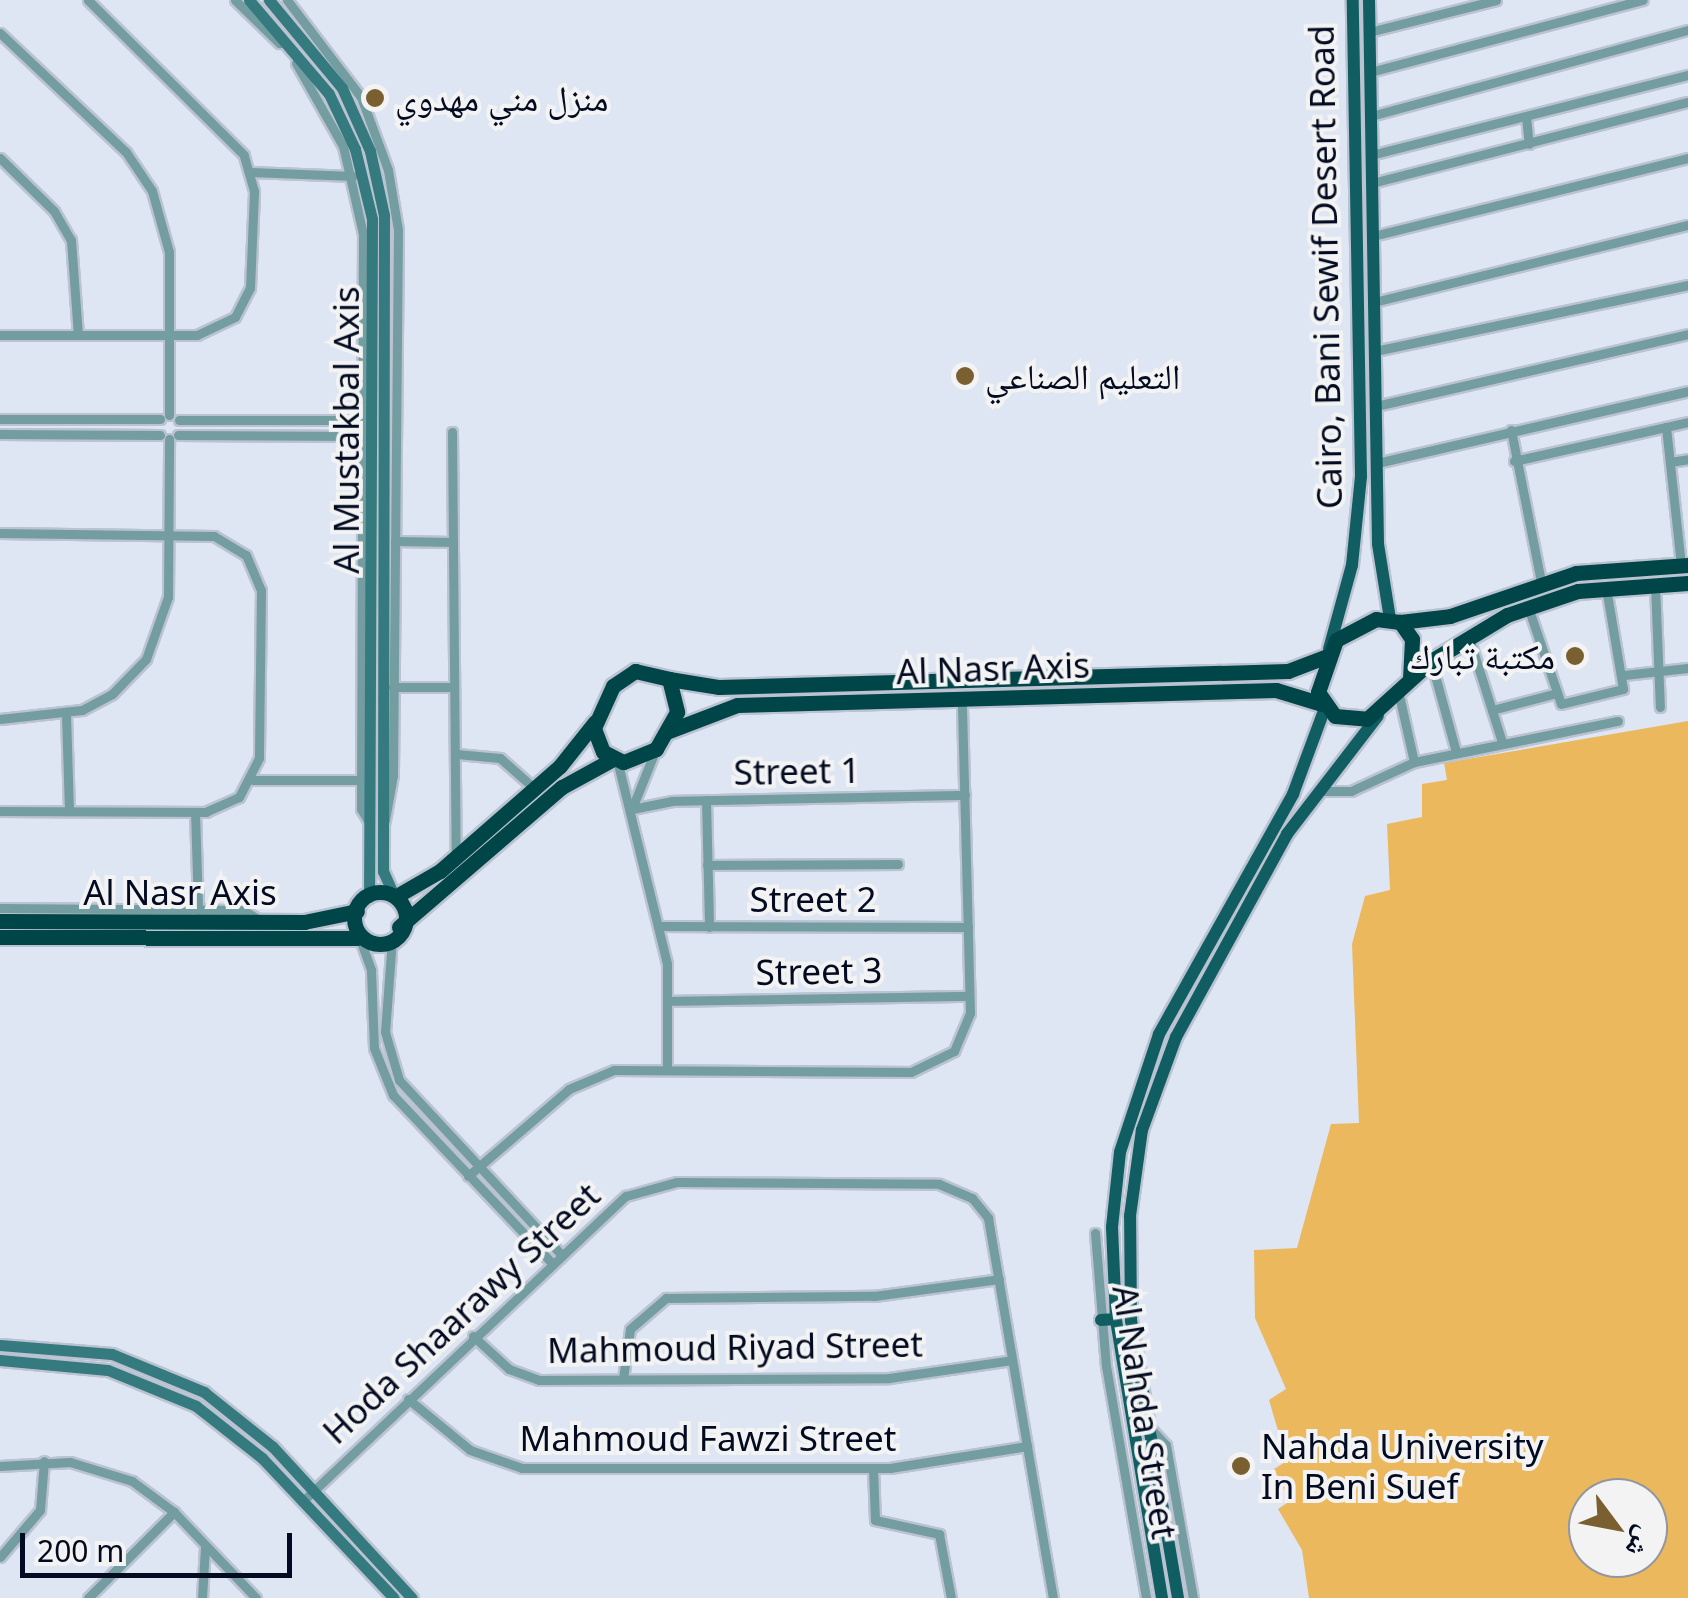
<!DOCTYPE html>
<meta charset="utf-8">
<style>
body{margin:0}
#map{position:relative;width:1688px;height:1598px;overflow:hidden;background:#dee6f4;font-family:"Noto Sans","Noto Naskh Arabic",sans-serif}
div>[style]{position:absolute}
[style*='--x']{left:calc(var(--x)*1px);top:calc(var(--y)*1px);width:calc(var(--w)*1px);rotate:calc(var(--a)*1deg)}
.green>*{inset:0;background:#ebb85d}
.roads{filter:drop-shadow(2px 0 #bbc3d2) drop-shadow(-2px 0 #bbc3d2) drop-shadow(0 2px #bbc3d2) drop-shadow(0 -2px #bbc3d2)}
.street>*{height:9px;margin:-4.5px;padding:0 4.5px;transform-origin:4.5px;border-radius:4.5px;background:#739da0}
.secondary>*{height:11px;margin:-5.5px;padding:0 5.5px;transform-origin:5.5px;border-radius:5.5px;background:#347a7e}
.primary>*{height:12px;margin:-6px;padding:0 6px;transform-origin:6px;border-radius:6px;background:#115e62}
.highway>*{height:15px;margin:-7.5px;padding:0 7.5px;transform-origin:7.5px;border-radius:7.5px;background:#004548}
.highway>.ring{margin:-7.5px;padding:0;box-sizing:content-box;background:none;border:15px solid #004548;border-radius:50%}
.dots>*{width:28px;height:28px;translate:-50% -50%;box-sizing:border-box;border:5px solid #f3f3f3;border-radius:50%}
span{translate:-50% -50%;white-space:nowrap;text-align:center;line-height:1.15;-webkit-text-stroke:8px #f3f3f3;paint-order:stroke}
.poi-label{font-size:35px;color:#020b21}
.left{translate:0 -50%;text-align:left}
.right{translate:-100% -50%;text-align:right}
.street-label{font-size:35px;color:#020b21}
.north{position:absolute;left:1568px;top:1478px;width:100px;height:100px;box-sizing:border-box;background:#f3f3f3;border:2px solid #93969f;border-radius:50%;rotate:122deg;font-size:28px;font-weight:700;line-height:40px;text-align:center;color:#020b21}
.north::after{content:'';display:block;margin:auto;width:35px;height:45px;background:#7a5f31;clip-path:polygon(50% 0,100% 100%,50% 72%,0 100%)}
.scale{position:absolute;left:20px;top:1533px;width:272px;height:45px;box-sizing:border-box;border:5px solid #020b21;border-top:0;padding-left:12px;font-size:30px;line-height:35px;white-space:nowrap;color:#020b21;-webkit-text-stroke:8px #f3f3f3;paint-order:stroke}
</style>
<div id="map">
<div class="green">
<div style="clip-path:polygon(evenodd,1688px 721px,1688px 1598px,1309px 1598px,1302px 1550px,1278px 1509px,1290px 1501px,1274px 1469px,1287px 1461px,1269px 1400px,1286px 1389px,1255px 1318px,1254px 1250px,1297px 1248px,1331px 1124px,1359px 1123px,1352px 944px,1365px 896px,1390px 890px,1387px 824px,1422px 817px,1422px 784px,1447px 780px,1444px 763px,1688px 721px,1588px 1498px,1648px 1498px,1648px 1558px,1588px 1558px,1588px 1498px)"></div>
</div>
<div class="roads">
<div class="street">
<div style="--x:235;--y:0;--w:62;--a:44.3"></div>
<div style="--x:287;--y:0;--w:122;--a:52.7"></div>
<div style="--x:361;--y:97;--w:78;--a:69.7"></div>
<div style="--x:388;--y:170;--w:61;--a:80.5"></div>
<div style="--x:398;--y:230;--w:545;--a:90.53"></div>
<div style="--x:393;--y:775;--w:46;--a:100.1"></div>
<div style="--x:1369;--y:32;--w:131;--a:-14.1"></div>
<div style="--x:0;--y:33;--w:173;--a:43.4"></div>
<div style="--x:126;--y:152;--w:47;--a:56.3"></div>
<div style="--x:152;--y:191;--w:63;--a:74.4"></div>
<div style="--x:169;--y:252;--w:163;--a:90"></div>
<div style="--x:296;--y:63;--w:95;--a:60.5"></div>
<div style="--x:343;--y:146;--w:90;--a:77.2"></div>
<div style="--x:363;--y:234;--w:575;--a:90.2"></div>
<div style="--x:361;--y:809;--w:17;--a:59"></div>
<div style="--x:1370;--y:72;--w:282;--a:-14.8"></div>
<div style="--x:1371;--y:116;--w:328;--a:-15.2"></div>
<div style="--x:1526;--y:117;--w:27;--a:84"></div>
<div style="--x:1371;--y:155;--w:327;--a:-14.2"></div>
<div style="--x:0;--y:158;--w:76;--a:44.5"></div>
<div style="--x:54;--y:211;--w:34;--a:60"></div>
<div style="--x:71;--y:240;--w:95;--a:85.8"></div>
<div style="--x:251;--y:172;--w:102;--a:2.2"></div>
<div style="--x:1372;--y:183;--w:326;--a:-14.4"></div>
<div style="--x:1373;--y:236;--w:325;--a:-13.9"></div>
<div style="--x:1374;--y:302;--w:323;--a:-13.8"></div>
<div style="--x:0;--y:335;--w:197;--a:0"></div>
<div style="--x:197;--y:335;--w:42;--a:-25.3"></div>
<div style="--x:235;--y:317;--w:33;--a:-63"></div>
<div style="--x:250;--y:288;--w:97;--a:-87.6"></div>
<div style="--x:254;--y:191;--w:37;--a:-106"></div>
<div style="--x:244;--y:155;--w:220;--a:-135.2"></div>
<div style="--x:1375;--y:351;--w:320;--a:-11.9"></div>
<div style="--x:1376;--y:406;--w:320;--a:-13"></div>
<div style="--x:0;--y:419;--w:160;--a:0"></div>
<div style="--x:179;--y:420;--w:189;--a:0"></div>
<div style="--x:1666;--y:427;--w:139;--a:83.8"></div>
<div style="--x:1511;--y:430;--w:155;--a:78.8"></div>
<div style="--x:452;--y:432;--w:424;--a:89.5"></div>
<div style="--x:0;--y:434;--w:160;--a:0.4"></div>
<div style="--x:178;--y:435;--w:187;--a:0.3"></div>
<div style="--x:1514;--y:461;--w:178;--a:-12.6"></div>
<div style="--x:1670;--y:462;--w:18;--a:-9"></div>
<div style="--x:1377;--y:463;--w:319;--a:-13"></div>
<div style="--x:0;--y:533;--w:214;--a:0.8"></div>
<div style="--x:214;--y:536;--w:37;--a:31"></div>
<div style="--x:246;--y:555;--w:38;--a:67"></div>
<div style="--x:261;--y:590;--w:168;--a:90.7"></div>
<div style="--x:259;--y:758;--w:44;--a:117.1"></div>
<div style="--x:239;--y:797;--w:36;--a:156"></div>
<div style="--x:206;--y:812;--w:206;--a:-179.7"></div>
<div style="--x:395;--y:541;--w:58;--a:1"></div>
<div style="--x:1655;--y:585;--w:122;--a:87.7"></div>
<div style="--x:1528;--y:607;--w:102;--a:71.2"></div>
<div style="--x:1561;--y:704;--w:64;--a:-13.6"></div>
<div style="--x:1623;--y:689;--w:103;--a:-99.5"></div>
<div style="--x:1469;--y:638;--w:109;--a:72.4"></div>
<div style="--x:1431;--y:661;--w:94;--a:74.6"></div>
<div style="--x:1624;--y:675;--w:64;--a:-6.2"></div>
<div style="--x:393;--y:687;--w:59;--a:0"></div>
<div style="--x:1399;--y:695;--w:69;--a:77.4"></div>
<div style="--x:1492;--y:710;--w:67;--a:-14.7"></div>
<div style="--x:66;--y:715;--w:96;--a:88.2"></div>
<div style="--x:0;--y:719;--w:82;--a:-6.3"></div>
<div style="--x:82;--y:710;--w:34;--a:-28"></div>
<div style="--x:112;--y:694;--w:49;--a:-45.8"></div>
<div style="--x:146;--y:659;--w:66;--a:-70.5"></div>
<div style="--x:168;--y:597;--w:158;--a:-89.6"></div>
<div style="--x:457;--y:754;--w:43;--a:5.3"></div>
<div style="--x:500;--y:758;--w:45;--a:41.4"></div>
<div style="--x:617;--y:760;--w:210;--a:76.2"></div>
<div style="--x:667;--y:964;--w:104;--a:90"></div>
<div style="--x:253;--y:780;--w:108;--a:0"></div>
<div style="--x:1319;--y:791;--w:32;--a:0"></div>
<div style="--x:1351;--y:791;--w:69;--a:-24.7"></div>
<div style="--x:1414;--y:762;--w:208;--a:-11.4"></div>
<div style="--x:706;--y:800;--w:127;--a:88.6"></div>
<div style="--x:633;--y:806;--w:59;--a:-68.2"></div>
<div style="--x:632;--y:809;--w:41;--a:-11.3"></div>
<div style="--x:672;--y:801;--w:293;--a:-1.2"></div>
<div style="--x:195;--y:812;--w:98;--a:88.2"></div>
<div style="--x:707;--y:865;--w:191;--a:-0.3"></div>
<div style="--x:0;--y:908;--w:243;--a:0.5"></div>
<div style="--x:243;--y:910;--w:21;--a:31"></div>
<div style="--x:658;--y:926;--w:310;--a:0.2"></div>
<div style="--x:392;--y:939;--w:93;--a:94.3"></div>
<div style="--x:385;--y:1032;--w:50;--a:73.7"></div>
<div style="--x:399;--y:1080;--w:235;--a:47.1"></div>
<div style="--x:361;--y:942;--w:30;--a:70"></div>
<div style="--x:371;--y:970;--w:78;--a:87.8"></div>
<div style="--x:374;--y:1048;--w:51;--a:68"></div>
<div style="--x:393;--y:1095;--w:228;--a:46.6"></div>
<div style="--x:669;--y:1001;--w:300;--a:-1"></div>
<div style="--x:468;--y:1176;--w:133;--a:-40.7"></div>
<div style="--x:569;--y:1089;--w:49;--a:-22.9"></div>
<div style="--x:614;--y:1070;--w:297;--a:0.4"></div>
<div style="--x:911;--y:1072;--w:48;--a:-26"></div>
<div style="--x:954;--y:1051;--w:41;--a:-67.2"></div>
<div style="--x:970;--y:1013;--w:314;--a:-91.5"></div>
<div style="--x:1095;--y:1233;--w:133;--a:85.3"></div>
<div style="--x:1106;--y:1366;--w:235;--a:80.2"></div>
<div style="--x:473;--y:1336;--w:49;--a:42.5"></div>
<div style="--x:509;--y:1369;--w:32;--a:20"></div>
<div style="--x:539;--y:1380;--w:350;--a:-0.3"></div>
<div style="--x:889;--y:1378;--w:124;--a:-8.3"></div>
<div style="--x:623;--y:1379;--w:50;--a:-82"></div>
<div style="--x:630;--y:1329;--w:48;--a:-40.7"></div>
<div style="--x:666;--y:1298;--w:208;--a:-0.6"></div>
<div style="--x:874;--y:1296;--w:126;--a:-7.7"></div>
<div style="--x:408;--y:1399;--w:80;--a:39.4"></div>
<div style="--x:470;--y:1450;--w:55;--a:19.1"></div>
<div style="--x:522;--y:1468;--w:368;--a:0"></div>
<div style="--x:890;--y:1468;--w:139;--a:-9.1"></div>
<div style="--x:1151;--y:1429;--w:22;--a:47"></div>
<div style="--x:1166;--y:1445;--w:155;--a:80"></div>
<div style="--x:0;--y:1466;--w:70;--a:-3.3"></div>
<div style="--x:70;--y:1462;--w:65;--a:17"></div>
<div style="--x:132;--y:1481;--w:52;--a:36.4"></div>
<div style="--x:174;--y:1512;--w:119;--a:46.4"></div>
<div style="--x:873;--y:1468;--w:52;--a:87.8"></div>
<div style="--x:875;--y:1520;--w:66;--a:12.3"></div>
<div style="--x:939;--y:1534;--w:65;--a:79.4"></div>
<div style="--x:303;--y:1501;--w:444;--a:-43.4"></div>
<div style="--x:626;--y:1196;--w:53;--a:-15.4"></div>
<div style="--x:677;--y:1182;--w:262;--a:0.4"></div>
<div style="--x:939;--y:1184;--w:36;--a:23"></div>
<div style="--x:972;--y:1198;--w:26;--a:51"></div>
<div style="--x:988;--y:1218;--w:386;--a:80.3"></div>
<div style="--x:0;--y:1557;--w:62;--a:-49.6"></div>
<div style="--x:40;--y:1510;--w:49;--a:-85.3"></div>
<div style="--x:88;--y:1598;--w:122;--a:-45"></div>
<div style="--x:202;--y:1598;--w:51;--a:-86.6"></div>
</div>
<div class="secondary">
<div style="--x:249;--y:0;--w:123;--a:49.6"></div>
<div style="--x:329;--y:94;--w:61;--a:64.7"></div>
<div style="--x:355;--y:149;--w:72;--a:76.3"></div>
<div style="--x:372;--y:219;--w:678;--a:90.25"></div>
<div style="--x:269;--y:0;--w:114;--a:50.3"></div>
<div style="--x:342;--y:88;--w:69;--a:66"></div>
<div style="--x:370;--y:151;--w:66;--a:77.7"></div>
<div style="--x:384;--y:215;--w:656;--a:90.09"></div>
<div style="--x:383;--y:871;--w:22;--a:66"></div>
<div style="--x:0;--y:1345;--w:112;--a:4.6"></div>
<div style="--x:112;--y:1354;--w:100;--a:22.4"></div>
<div style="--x:204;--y:1392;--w:88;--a:38.6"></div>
<div style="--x:273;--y:1447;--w:205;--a:47.4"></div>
<div style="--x:0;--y:1360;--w:108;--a:5.3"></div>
<div style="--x:108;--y:1370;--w:95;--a:22.2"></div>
<div style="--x:196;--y:1406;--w:84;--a:38.2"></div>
<div style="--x:262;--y:1458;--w:192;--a:46.7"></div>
</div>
<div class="primary">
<div style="--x:1369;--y:0;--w:544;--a:89.05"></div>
<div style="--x:1378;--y:544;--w:76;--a:80.9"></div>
<div style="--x:1329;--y:649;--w:87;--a:-74.7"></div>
<div style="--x:1352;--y:565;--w:89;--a:-84.2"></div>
<div style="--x:1361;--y:476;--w:476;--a:-91"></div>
<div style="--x:1101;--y:1320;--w:15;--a:-4"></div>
<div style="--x:1162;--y:1598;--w:283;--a:-99.4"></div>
<div style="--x:1116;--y:1319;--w:92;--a:-92.5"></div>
<div style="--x:1112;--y:1227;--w:75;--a:-83.9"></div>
<div style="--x:1120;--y:1152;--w:124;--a:-71.7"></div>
<div style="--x:1159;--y:1034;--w:275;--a:-60.8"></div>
<div style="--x:1293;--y:794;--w:92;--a:-69.6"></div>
<div style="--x:1178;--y:1598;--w:281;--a:-99.6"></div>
<div style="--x:1131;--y:1321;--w:105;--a:-90.5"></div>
<div style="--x:1130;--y:1216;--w:87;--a:-82.1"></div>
<div style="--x:1142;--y:1130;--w:99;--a:-69.9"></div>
<div style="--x:1176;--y:1037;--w:231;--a:-61.3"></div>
<div style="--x:1287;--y:834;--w:149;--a:-52.4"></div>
</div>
<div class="highway">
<div style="--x:1400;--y:622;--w:50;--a:-6.8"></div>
<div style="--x:1450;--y:616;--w:133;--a:-18.8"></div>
<div style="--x:1576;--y:573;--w:112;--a:-4.1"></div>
<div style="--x:635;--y:671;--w:35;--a:13"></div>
<div style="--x:669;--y:679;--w:34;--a:76"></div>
<div style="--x:677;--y:712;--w:43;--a:119.6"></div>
<div style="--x:656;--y:749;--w:35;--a:158"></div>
<div style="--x:623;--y:762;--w:22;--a:-153"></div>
<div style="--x:603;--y:752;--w:26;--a:-111"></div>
<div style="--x:594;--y:728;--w:46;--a:-65.7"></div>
<div style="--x:613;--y:686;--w:27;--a:-34"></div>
<div style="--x:669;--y:679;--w:51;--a:9.1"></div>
<div style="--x:719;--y:687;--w:569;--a:-1.61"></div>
<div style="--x:1288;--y:671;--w:40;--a:-21"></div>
<div style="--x:1410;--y:679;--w:40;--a:-87.1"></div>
<div style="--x:1412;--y:639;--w:21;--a:-125"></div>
<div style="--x:1400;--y:622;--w:24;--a:-173"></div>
<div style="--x:1376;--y:619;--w:45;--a:152.3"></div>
<div style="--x:1336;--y:640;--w:55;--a:109.1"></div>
<div style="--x:1318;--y:692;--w:29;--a:55"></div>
<div style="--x:1335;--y:716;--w:32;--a:5"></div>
<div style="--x:1367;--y:719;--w:86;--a:-42.2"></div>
<div style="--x:1431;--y:661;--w:89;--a:-31.2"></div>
<div style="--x:1507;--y:615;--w:75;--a:-18.7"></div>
<div style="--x:1578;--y:591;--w:110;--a:-4.2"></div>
<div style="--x:669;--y:731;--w:73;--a:-20.9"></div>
<div style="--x:737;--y:705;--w:539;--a:-1.59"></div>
<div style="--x:1276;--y:690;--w:48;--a:16.9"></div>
<div class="ring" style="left:354px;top:892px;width:37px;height:37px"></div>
<div style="--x:400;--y:894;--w:46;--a:-29.9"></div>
<div style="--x:440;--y:871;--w:159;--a:-41.2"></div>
<div style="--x:560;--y:766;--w:56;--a:-51.5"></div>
<div style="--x:0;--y:921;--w:304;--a:0.2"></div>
<div style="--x:304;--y:922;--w:54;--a:-11.7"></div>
<div style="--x:399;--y:927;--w:215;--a:-40.7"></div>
<div style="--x:562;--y:787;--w:58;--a:-28.8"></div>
<div style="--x:0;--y:937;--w:357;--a:0.2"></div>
</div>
</div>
<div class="dots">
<div style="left:375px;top:98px;background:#7a5f31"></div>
<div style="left:965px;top:376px;background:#7a5f31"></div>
<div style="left:1575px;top:656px;background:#7a5f31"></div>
<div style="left:1241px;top:1466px;background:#7a5f31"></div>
</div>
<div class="poi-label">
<span class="left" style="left:395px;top:98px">منزل مني مهدوي</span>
<span class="left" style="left:985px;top:376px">التعليم الصناعي</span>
<span class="right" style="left:1555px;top:656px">مكتبة تبارك</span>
<span class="left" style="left:1261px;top:1466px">Nahda University<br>In Beni Suef</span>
</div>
<div class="street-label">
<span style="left:1325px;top:267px;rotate:-91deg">Cairo, Bani Sewif Desert Road</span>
<span style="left:346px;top:430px;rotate:-90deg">Al Mustakbal Axis</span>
<span style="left:993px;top:668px;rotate:-2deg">Al Nasr Axis</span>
<span style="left:797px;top:771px;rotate:-1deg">Street 1</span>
<span style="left:180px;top:892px">Al Nasr Axis</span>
<span style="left:813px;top:899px">Street 2</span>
<span style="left:819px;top:971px;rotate:-1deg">Street 3</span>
<span style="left:461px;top:1313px;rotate:-43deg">Hoda Shaarawy Street</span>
<span style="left:735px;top:1347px;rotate:-1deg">Mahmoud Riyad Street</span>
<span style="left:1145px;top:1412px;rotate:81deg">Al Nahda Street</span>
<span style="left:708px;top:1438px">Mahmoud Fawzi Street</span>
</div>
<div class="north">ش</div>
<div class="scale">200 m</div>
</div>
